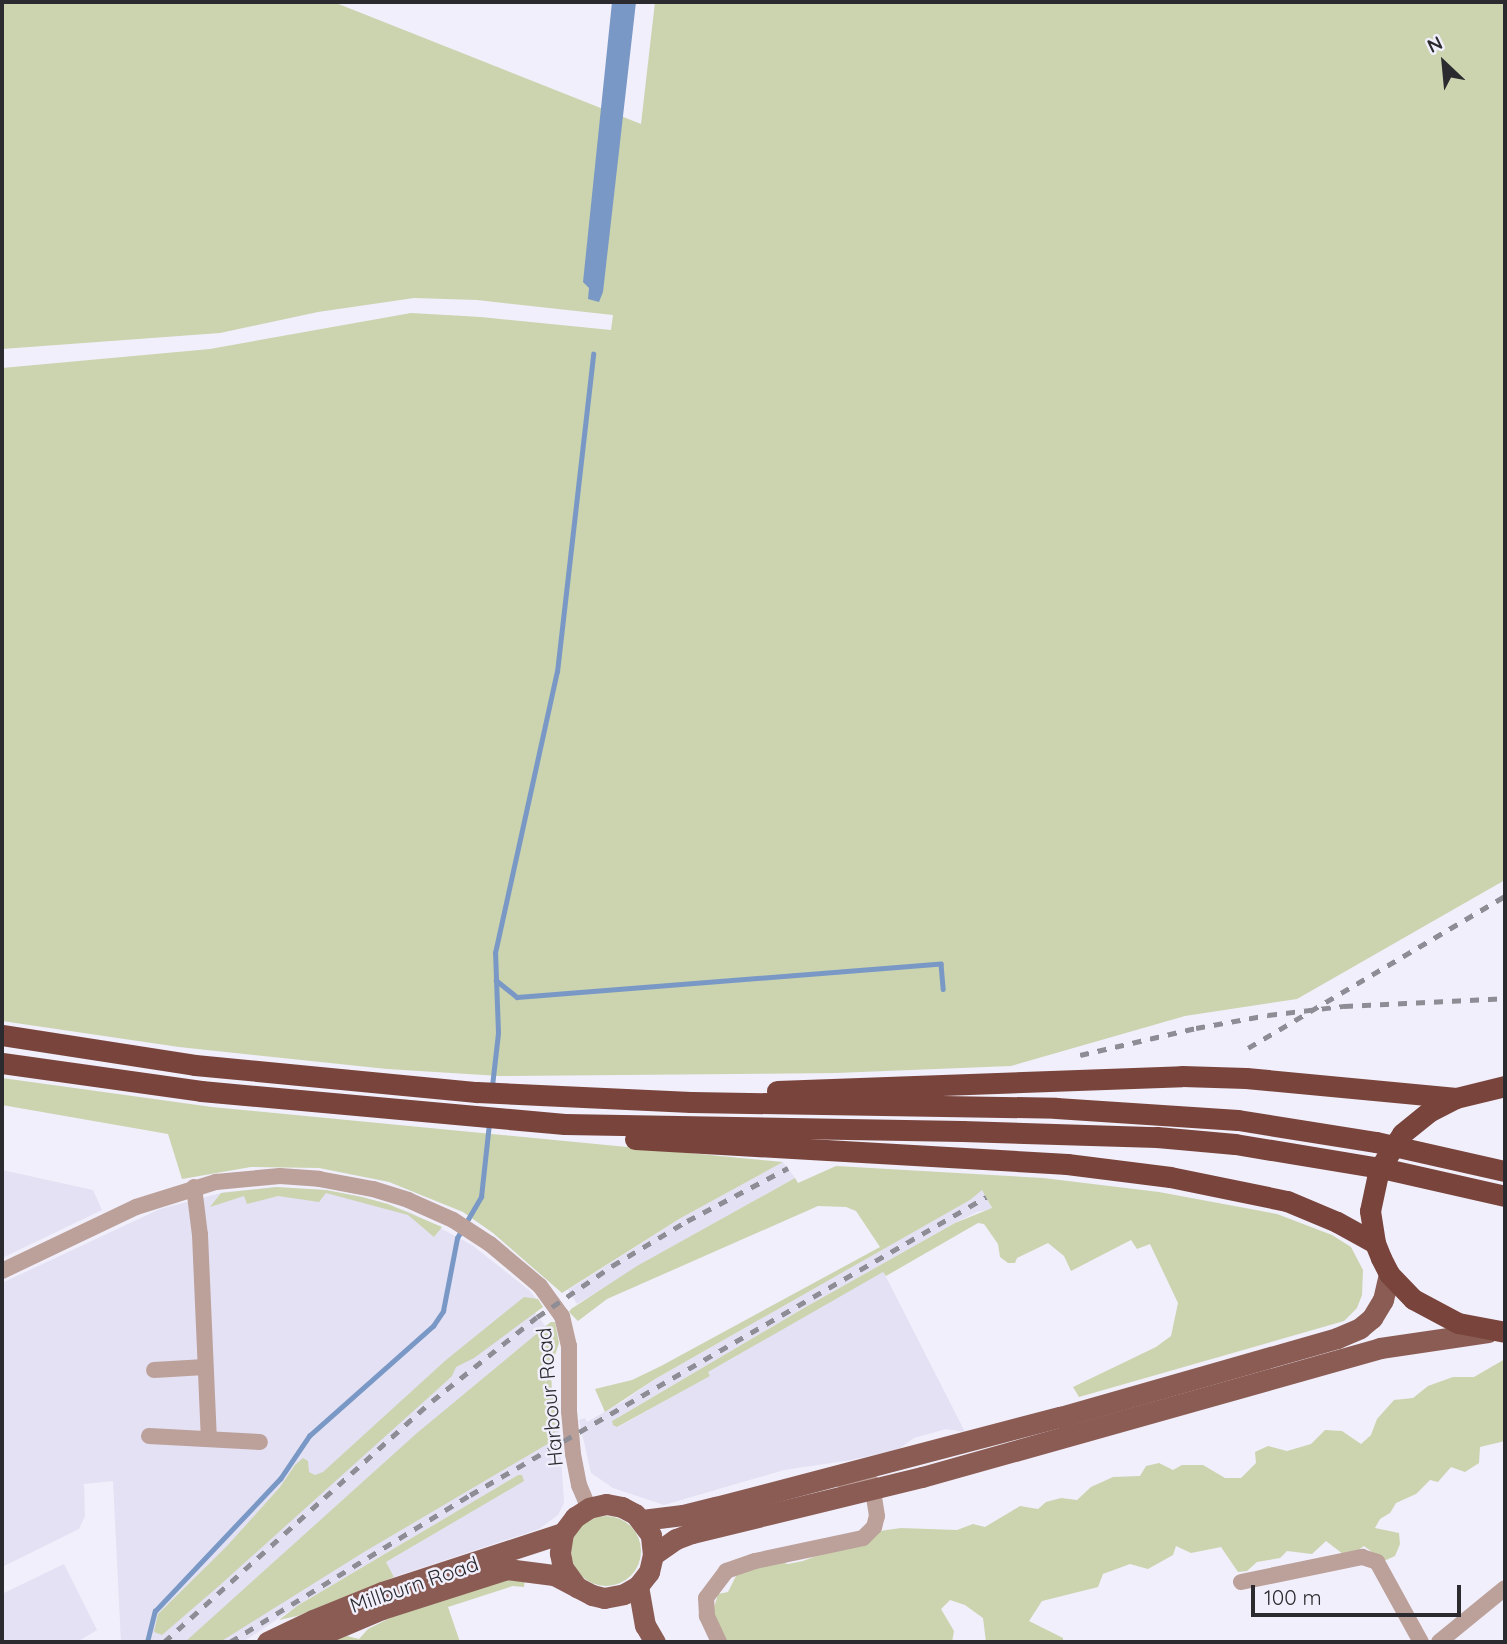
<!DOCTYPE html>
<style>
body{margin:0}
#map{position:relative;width:1507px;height:1644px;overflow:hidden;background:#f1effb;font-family:Quicksand,sans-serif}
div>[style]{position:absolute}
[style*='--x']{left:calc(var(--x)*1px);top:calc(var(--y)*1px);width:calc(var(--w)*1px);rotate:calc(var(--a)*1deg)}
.built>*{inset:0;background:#e3e1f3}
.green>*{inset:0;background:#cbd4af}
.round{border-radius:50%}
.water>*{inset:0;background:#7a98c5}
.stream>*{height:4.5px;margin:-2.25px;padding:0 2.25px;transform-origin:2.25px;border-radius:2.25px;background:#7a98c5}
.minor>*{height:16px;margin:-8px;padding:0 8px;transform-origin:8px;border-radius:8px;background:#bca09a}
.major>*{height:21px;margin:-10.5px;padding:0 10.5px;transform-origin:10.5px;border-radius:10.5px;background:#8b5c54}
.highway>*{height:21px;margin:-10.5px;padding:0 10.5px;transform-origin:10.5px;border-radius:10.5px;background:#79443b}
.rail>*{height:4.5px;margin-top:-2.25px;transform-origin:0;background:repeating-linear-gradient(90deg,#8e8d95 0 9px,transparent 0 18px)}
span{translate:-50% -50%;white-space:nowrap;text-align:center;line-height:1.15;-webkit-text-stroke:5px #f1effb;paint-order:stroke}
.street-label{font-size:21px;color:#2b2a2f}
.frame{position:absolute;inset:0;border:4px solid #2b2a2f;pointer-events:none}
.north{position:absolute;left:1409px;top:28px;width:70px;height:70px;-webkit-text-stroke:5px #f1effb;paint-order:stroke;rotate:334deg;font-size:19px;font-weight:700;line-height:28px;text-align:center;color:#2b2a2f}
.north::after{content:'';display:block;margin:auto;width:24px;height:32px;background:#2b2a2f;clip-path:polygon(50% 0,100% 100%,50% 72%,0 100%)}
.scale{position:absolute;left:1251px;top:1585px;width:210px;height:32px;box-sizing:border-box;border:4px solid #2b2a2f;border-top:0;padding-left:9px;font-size:21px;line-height:24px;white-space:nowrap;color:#2b2a2f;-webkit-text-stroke:5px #f1effb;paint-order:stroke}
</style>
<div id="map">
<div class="built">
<div style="clip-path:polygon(783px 1162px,795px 1178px,668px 1249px,577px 1304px,568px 1290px,679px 1219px)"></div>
<div style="clip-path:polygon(2px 1170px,93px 1190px,102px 1210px,2px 1258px)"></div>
<div style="clip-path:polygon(evenodd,276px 1187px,326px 1190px,362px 1197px,410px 1212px,472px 1245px,529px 1290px,543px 1307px,535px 1312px,545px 1326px,551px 1322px,550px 1397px,559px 1425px,564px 1503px,558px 1515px,539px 1529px,394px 1577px,386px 1562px,523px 1481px,518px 1475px,297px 1606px,243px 1642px,121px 1642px,113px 1481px,84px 1484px,85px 1516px,79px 1529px,2px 1567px,2px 1283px,160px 1209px,225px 1192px,276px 1187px,295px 1465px,315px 1476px,158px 1614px,227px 1546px,280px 1487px,295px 1465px)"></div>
<div style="clip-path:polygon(982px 1189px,992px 1209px,977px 1212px,955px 1223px,804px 1308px,619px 1417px,618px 1427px,709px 1376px,708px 1372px,883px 1271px,965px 1432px,946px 1429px,914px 1438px,899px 1449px,851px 1460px,784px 1470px,664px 1505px,613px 1488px,591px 1473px,579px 1420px,585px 1418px,587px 1422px,624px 1401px,655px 1379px,970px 1200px)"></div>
<div style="clip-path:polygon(64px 1564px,97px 1630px,77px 1642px,2px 1642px,2px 1594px)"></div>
</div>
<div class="green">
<div style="clip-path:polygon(2px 2px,336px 3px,641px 124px,655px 2px,1505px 2px,1505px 880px,1297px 999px,1185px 1016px,1011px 1066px,836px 1073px,500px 1076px,387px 1069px,179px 1047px,2px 1021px,2px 368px,210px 349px,411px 313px,481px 317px,611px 330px,613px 315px,477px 300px,414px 298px,318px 312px,220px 333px,2px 349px)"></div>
<div style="clip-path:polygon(2px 1078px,212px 1107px,783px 1162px,679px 1219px,562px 1293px,493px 1233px,463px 1212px,389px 1182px,319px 1168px,251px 1167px,182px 1179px,168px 1134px,2px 1105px)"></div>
<div style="clip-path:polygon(836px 1166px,1043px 1178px,1159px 1192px,1277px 1214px,1332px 1235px,1351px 1247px,1363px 1270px,1362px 1295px,1357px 1308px,1344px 1321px,1079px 1397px,1073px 1387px,1156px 1347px,1171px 1336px,1178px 1303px,1150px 1244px,1137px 1249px,1131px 1240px,1071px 1271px,1064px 1256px,1048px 1243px,1017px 1258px,1015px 1263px,1008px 1263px,1000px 1257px,998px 1244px,984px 1224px,978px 1223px,886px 1276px,883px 1272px,708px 1372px,710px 1376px,617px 1427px,613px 1425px,612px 1421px,619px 1417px,804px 1308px,955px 1223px,992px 1208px,982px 1190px,970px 1200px,655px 1379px,605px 1412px,595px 1389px,632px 1380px,661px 1366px,880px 1247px,856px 1211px,846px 1207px,818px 1206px,607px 1299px,578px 1321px,569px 1312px,571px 1309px,637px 1266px,795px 1178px,798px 1183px)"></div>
<div style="clip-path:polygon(276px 1187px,326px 1190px,362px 1197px,388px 1204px,442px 1227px,434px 1237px,408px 1215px,326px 1193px,319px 1202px,278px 1196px,247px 1204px,244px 1196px,210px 1207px,221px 1193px)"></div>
<div style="clip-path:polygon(524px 1297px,538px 1299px,543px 1307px,474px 1358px,456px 1367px,452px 1376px,439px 1388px,220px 1585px,162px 1635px,154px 1632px,158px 1614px,227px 1546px,280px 1487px,295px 1465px,303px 1458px,308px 1461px,309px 1472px,315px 1475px,323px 1472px,446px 1360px)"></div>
<div style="clip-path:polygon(551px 1322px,555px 1322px,559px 1343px,551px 1367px,552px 1393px,558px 1401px,560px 1430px,554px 1432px,556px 1439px,364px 1552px,220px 1642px,185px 1642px,417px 1433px)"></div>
<div style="clip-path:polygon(1505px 1359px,1505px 1441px,1480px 1447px,1479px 1463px,1465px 1472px,1451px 1467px,1438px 1482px,1430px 1480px,1416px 1494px,1396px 1503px,1390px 1513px,1380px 1519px,1375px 1528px,1399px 1533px,1400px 1544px,1395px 1556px,1384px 1561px,1364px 1546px,1355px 1552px,1343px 1554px,1326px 1541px,1312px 1554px,1287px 1551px,1280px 1558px,1257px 1562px,1247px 1571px,1238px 1572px,1221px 1547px,1191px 1553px,1176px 1546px,1173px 1555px,1148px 1569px,1130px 1564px,1103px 1574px,1098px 1587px,1042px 1601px,1029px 1621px,1063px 1638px,1063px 1642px,986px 1642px,983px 1618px,965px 1605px,950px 1600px,941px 1609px,954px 1631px,952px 1642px,726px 1642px,713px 1611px,718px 1594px,728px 1592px,737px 1574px,776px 1561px,788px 1564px,803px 1561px,880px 1531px,901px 1528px,957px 1530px,973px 1524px,985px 1527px,1020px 1506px,1038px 1509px,1046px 1502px,1061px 1498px,1077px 1500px,1091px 1487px,1113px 1477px,1140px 1476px,1146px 1466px,1159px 1463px,1173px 1470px,1182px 1465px,1203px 1465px,1225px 1478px,1241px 1478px,1256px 1463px,1255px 1452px,1268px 1446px,1287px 1451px,1311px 1444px,1325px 1430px,1342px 1431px,1361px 1444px,1371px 1435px,1377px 1419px,1394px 1400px,1413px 1398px,1428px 1386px,1453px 1377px,1474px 1377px)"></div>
<div style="clip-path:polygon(518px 1475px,522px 1475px,524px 1481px,386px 1562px,394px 1577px,297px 1616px,279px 1620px,297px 1606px)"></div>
<div class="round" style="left:571px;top:1516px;width:70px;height:70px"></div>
<div style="clip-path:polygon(513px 1576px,525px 1579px,524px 1587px,513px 1586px,448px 1607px,460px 1642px,332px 1642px,347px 1636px,359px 1639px,368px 1629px,394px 1616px)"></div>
</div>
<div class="water">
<div style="clip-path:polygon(612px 2px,636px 2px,603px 292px,599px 302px,588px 299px,589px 288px,583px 282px)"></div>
</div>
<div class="stream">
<div style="--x:496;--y:980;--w:27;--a:39"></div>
<div style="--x:517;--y:997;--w:425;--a:-4.5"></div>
<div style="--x:941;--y:964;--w:25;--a:85"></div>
<div style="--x:492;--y:1086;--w:53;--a:-83.5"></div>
<div style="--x:498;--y:1033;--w:80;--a:-92.1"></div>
<div style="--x:495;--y:953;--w:288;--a:-77.6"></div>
<div style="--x:557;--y:672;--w:320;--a:-83.5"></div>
<div style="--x:147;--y:1642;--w:32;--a:-76"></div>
<div style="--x:155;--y:1611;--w:182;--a:-46.6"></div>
<div style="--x:280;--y:1479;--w:52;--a:-56"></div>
<div style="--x:309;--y:1436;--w:166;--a:-41.6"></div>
<div style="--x:433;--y:1326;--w:18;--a:-56"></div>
<div style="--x:443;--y:1311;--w:74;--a:-79.1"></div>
<div style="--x:457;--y:1238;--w:48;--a:-59.7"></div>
<div style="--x:481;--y:1197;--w:74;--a:-83.8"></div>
</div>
<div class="minor">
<div style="--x:194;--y:1187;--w:48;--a:82.9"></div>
<div style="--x:200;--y:1235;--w:204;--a:87.5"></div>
<div style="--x:2;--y:1271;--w:148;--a:-25.5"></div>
<div style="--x:136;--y:1207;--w:84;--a:-17.4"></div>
<div style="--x:216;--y:1182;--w:64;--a:-5.4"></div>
<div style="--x:280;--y:1176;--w:39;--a:4"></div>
<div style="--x:319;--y:1179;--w:55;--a:10.5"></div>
<div style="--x:373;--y:1189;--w:37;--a:17"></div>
<div style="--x:408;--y:1200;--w:49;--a:24"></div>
<div style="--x:453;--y:1220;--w:44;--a:33"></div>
<div style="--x:490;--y:1244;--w:65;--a:40"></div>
<div style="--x:540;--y:1286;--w:37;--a:54"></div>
<div style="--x:562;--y:1316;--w:31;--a:77"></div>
<div style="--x:569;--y:1346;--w:65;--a:90"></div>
<div style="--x:569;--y:1411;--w:43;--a:84.7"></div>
<div style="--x:573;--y:1454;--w:32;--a:79"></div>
<div style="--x:579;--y:1485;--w:25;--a:67"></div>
<div style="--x:154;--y:1370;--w:51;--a:-3.4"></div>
<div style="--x:149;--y:1436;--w:111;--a:3.1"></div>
<div style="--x:1241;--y:1582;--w:124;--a:-11.7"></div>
<div style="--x:1362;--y:1557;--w:16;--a:18"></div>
<div style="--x:1377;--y:1562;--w:91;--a:61.2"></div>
<div style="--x:719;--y:1642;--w:29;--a:-115"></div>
<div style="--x:707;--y:1616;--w:18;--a:-93"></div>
<div style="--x:706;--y:1598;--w:34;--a:-53"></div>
<div style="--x:726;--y:1571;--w:31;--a:-19"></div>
<div style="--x:755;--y:1561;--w:110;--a:-12"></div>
<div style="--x:863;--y:1538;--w:16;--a:-45"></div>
<div style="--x:874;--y:1527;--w:11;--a:-75"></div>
<div style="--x:877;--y:1516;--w:33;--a:-99"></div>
<div style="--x:872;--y:1483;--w:8;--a:-150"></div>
<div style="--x:865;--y:1479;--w:20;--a:165"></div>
<div style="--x:1439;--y:1642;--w:85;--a:-39.3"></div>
</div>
<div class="major">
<div style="--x:642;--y:1520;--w:41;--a:-7"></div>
<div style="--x:683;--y:1515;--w:34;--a:-14"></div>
<div style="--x:716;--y:1507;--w:356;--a:-14.7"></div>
<div style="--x:1060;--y:1417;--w:288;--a:-15.9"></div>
<div style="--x:1337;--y:1338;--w:25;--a:-23"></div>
<div style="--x:1360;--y:1328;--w:16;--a:-40"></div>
<div style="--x:1372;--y:1318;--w:21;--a:-59"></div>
<div style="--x:1383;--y:1300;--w:27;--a:-77"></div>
<div style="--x:653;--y:1555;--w:28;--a:-35"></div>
<div style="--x:676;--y:1539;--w:17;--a:-21"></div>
<div style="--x:692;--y:1533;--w:237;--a:-13.7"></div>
<div style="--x:922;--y:1477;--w:476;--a:-15.7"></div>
<div style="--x:1380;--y:1348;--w:109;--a:-8.4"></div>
<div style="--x:638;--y:1586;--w:40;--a:80"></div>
<div style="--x:645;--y:1625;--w:20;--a:60"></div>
<div style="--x:267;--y:1642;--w:51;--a:-25.6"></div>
<div style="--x:313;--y:1620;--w:74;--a:-22.1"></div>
<div style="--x:382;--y:1592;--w:190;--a:-18.1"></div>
<div style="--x:304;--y:1642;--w:85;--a:-22.9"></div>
<div style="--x:382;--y:1609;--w:131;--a:-17.7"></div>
<div style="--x:507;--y:1569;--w:47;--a:7.3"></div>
<div style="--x:554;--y:1575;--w:43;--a:27.8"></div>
<div style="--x:592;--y:1595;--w:12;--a:14"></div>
<div style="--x:604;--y:1598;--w:20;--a:-11"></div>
<div style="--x:624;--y:1594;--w:16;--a:-30"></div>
<div style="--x:638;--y:1586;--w:18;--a:-52"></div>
<div style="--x:649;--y:1572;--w:17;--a:-77"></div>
<div style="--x:653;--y:1555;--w:20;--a:-96"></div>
<div style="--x:651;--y:1535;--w:26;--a:-127"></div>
<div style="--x:635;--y:1514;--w:15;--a:-152"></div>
<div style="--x:622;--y:1507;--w:16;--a:-169"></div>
<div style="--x:606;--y:1504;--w:17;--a:167"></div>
<div style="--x:589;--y:1508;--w:17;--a:147"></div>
<div style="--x:575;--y:1517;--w:20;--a:127"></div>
<div style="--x:563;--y:1533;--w:20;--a:99"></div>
<div style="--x:560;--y:1553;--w:15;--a:79"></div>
<div style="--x:563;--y:1568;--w:24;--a:54"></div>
</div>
<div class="highway">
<div style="--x:2;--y:1035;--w:195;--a:8.8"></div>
<div style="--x:195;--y:1065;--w:283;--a:5.5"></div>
<div style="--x:477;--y:1092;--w:214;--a:2.7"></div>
<div style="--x:691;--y:1102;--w:365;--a:0.9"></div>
<div style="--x:1056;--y:1108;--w:182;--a:3.8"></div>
<div style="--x:1238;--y:1120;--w:140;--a:9.1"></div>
<div style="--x:1376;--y:1142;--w:132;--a:12.7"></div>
<div style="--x:2;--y:1063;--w:201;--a:8"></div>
<div style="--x:201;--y:1091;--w:365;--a:5.2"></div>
<div style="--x:565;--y:1124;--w:397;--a:1"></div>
<div style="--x:962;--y:1131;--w:195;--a:1.8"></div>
<div style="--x:1157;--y:1137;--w:78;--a:5.1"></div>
<div style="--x:1235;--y:1144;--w:153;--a:9.4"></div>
<div style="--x:1386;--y:1169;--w:122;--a:12.8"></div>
<div style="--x:1505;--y:1086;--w:50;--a:166.2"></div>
<div style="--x:1456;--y:1098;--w:29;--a:153"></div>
<div style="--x:1430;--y:1111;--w:36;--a:141"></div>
<div style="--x:1402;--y:1134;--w:42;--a:123.3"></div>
<div style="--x:1379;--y:1169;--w:43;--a:102.1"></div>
<div style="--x:1370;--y:1211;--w:32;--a:81"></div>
<div style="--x:1375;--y:1243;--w:16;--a:68"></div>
<div style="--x:1381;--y:1258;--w:18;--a:63"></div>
<div style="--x:1389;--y:1274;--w:35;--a:46"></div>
<div style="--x:1413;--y:1299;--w:51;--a:28.1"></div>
<div style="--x:1458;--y:1323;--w:48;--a:10.8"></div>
<div style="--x:777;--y:1091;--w:405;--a:-2.1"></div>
<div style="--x:1182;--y:1076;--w:64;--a:1.8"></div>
<div style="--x:1246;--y:1078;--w:211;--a:5.4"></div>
<div style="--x:635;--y:1139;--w:433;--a:3.3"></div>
<div style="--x:1067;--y:1164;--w:104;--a:7.2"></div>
<div style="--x:1170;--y:1177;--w:119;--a:11.6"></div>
<div style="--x:1287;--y:1201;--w:54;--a:22.8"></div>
<div style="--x:1337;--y:1222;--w:43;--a:28.9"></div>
</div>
<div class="rail">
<div style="--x:1248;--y:1048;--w:299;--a:-30.6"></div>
<div style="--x:1080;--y:1055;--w:119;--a:-13.1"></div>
<div style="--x:1196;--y:1028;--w:73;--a:-10.2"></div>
<div style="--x:1268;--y:1015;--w:77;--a:-6.8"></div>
<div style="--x:1344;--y:1006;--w:161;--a:-2.8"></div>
<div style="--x:164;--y:1642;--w:360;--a:-42"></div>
<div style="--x:432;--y:1401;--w:134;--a:-38.7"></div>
<div style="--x:537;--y:1317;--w:91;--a:-34.2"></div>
<div style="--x:612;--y:1266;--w:87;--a:-31"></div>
<div style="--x:687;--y:1221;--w:114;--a:-27.7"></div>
<div style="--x:230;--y:1642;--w:281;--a:-31.5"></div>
<div style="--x:470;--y:1495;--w:596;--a:-30.01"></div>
</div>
<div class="street-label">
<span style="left:549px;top:1397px;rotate:-95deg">Harbour Road</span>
<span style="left:414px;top:1584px;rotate:-19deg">Millburn Road</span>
</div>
<div class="frame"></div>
<div class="north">N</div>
<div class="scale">100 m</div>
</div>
